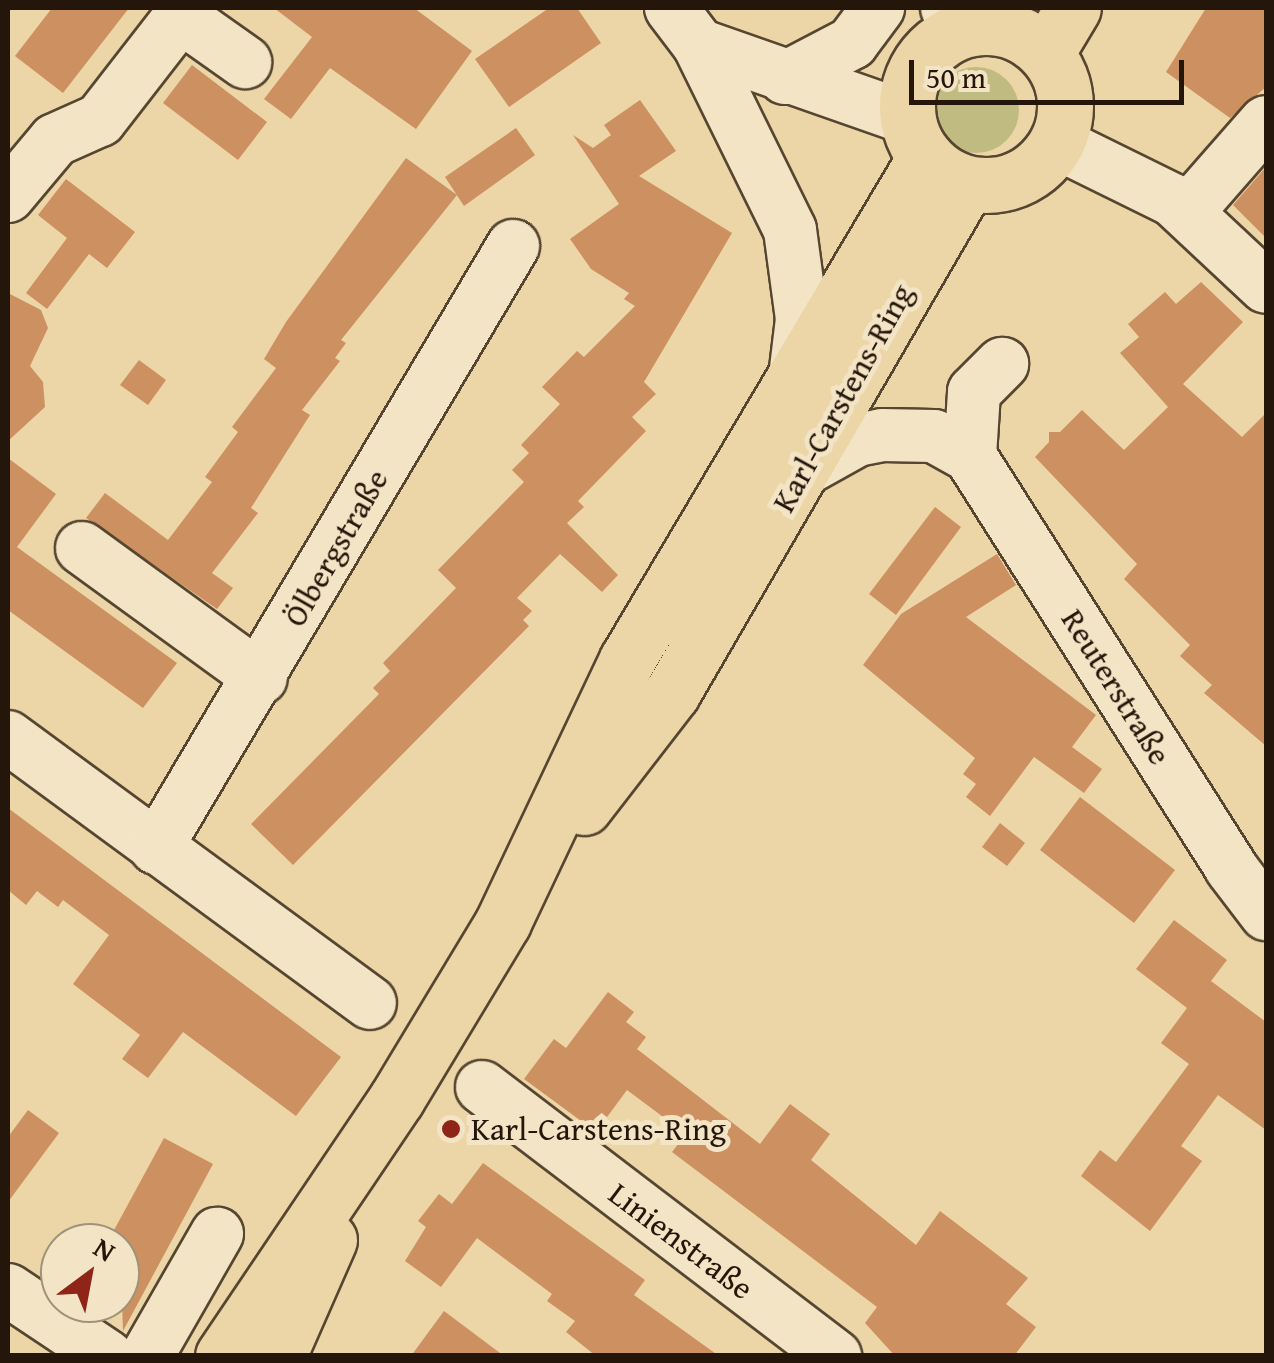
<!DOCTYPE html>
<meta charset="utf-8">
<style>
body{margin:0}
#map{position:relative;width:1274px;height:1363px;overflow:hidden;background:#ecd5a6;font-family:"Gentium Book Plus",serif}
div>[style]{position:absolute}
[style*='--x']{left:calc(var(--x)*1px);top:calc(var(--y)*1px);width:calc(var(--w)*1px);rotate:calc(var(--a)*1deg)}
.green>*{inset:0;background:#c0bb81}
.round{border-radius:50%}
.building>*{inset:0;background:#cd9061}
.roads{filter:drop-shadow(2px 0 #564631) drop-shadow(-2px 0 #564631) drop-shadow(0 2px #564631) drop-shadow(0 -2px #564631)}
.minor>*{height:52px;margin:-26px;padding:0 26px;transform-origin:26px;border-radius:26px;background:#f3e4c5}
.major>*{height:55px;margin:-27.5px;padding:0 27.5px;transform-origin:27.5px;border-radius:27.5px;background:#ecd5a6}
.major>.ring{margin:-27.5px;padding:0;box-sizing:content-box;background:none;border:55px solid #ecd5a6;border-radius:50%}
.dots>*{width:28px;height:28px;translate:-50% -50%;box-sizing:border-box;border:5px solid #f3e4c5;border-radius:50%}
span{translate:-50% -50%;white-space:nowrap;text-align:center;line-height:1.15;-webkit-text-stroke:10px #f3e4c5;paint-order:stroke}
.street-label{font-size:32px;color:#24160a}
.poi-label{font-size:32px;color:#24160a}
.left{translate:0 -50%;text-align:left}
.frame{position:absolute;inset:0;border:10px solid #24160a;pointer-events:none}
.north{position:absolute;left:40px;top:1223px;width:100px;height:100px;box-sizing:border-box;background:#f3e4c5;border:2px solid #a0927a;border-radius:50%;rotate:32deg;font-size:28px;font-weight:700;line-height:40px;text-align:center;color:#24160a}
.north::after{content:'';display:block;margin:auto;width:35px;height:45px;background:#8f2418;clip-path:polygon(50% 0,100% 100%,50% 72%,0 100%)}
.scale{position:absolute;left:909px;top:60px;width:275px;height:45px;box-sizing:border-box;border:5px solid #24160a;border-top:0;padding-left:12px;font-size:30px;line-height:35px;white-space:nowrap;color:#24160a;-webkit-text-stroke:8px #f3e4c5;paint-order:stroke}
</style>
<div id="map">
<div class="green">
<div class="round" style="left:933px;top:67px;width:86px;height:86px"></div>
</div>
<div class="building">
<div style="clip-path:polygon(52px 8px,129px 8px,63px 93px,15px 56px)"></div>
<div style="clip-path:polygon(274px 8px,414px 8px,472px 51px,416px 129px,330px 68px,291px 119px,264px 99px,312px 37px)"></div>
<div style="clip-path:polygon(549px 8px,577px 8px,601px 43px,509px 107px,475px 59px)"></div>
<div style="clip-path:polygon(1206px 8px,1266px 8px,1266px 87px,1230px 118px,1166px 72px)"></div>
<div style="clip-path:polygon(192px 65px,267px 122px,238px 160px,163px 103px)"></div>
<div style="clip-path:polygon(640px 100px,676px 151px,639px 176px,732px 233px,644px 382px,656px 394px,632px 417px,646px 431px,578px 501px,584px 507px,567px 523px,618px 575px,602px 592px,560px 554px,517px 598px,532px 611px,523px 620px,529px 626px,293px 865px,251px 824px,379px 694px,373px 688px,390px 671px,383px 663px,456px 588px,438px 570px,524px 482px,512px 470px,529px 453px,521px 445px,560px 404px,542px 387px,577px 351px,584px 357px,635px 306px,624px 299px,629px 293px,591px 269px,570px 239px,619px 204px,573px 135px,593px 148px,611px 135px,604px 125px)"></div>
<div style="clip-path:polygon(516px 128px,535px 155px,464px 206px,445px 177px)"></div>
<div style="clip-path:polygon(406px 158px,457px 195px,341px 340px,346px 343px,335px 358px,340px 361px,302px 410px,310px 415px,251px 508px,258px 513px,212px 573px,233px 588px,217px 609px,86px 518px,105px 493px,168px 540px,212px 482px,205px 477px,238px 432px,232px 427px,276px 368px,264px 359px,286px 322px)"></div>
<div style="clip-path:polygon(1266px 167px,1266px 238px,1233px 205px)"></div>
<div style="clip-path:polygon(66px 179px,135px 232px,107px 268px,89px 254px,47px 309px,26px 293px,67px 238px,38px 215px)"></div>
<div style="clip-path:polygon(1201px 282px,1243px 322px,1183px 384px,1242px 437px,1266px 413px,1266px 746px,1204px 693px,1212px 685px,1180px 656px,1190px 645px,1124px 579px,1137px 564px,1035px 457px,1049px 442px,1049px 432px,1060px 432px,1082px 410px,1124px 450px,1168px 407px,1120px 353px,1139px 337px,1128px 324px,1165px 292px,1176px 304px)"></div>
<div style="clip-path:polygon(8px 293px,41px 310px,48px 328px,30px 366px,43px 382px,45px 407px,8px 441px)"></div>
<div style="clip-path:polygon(139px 360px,166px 380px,148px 405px,120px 385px)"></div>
<div style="clip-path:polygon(8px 458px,56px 494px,17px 547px,177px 663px,143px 708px,8px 610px)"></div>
<div style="clip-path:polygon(935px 507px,961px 527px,896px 615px,869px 594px)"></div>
<div style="clip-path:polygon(997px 554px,1016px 585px,966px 617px,1096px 715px,1072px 747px,1102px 769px,1084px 793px,1034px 757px,990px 816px,966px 797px,976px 784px,963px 774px,975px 758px,863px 665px,901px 614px)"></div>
<div style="clip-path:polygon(1080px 797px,1175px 870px,1134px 923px,1040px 850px)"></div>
<div style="clip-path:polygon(8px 808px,341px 1057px,296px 1116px,183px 1032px,148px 1078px,122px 1059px,140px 1035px,73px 984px,109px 935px,63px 900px,58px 907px,37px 891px,26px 905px,8px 890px)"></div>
<div style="clip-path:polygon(1000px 823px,1025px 843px,1007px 866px,982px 847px)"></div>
<div style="clip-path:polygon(1174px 920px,1227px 960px,1211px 981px,1266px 1022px,1266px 1130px,1218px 1095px,1181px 1146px,1202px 1161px,1150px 1231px,1081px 1176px,1100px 1150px,1116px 1162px,1189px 1064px,1161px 1043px,1187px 1008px,1136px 969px)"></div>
<div style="clip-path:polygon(608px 992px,634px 1012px,626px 1022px,646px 1037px,637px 1049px,760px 1144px,790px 1104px,830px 1134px,811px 1160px,916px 1245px,940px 1211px,1028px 1278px,1006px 1304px,1036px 1327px,1014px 1356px,895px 1356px,865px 1323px,877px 1307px,672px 1152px,686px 1134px,627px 1090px,596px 1132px,524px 1079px,554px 1039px,566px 1048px)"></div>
<div style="clip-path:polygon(28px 1110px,59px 1133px,8px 1202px,8px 1137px)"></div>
<div style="clip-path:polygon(164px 1138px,213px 1164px,123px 1331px,120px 1243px,107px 1243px)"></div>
<div style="clip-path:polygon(483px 1163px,645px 1280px,634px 1295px,719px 1356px,596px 1356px,566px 1332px,575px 1321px,547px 1301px,552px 1294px,477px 1238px,441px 1287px,405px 1261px,426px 1227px,418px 1221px,439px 1194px,452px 1204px)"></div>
<div style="clip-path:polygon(444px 1311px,504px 1356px,411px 1356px)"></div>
</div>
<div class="roads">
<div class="minor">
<div style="--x:671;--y:8;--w:46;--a:52.9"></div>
<div style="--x:699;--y:45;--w:206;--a:63.8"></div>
<div style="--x:790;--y:230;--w:90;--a:82.3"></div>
<div style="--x:802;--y:319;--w:58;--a:96.9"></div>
<div style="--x:947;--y:8;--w:25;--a:64"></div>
<div style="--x:180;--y:16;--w:80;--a:35.3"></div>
<div style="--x:699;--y:45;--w:220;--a:19.3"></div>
<div style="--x:785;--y:78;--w:76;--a:-27.6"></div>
<div style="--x:852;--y:43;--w:44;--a:-53.4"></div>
<div style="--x:1057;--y:143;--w:129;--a:26.2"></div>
<div style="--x:1173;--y:200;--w:127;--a:43.1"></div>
<div style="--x:8;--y:196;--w:73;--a:-50"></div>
<div style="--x:55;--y:140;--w:49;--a:-24"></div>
<div style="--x:100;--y:120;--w:142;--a:-52.2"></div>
<div style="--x:1188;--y:211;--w:118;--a:-48.8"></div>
<div style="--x:970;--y:456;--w:64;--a:-86.4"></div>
<div style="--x:974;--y:392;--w:40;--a:-45"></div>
<div style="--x:807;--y:468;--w:57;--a:-29.2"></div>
<div style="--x:857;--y:440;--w:25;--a:-11"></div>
<div style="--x:882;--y:435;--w:52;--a:1.1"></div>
<div style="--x:934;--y:436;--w:41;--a:29.1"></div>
<div style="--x:970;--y:456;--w:488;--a:57.6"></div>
<div style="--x:1231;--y:868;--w:58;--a:52.7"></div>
<div style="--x:82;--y:548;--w:221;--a:36"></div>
<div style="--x:8;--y:737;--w:449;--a:36.3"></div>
<div style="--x:156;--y:848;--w:700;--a:-59.33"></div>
<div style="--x:482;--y:1087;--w:444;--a:37.3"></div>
<div style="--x:8;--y:1290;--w:119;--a:33.7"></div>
<div style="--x:147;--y:1356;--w:141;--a:-60.2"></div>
</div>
<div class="major">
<div class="ring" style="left:907px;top:27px;width:103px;height:103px"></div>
<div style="--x:1046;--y:53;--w:52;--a:-59"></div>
<div style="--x:584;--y:807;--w:144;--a:-52.3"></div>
<div style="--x:672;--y:693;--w:588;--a:-59.9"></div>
<div style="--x:223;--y:1356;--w:311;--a:-56"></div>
<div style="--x:397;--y:1098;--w:205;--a:-58.9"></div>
<div style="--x:503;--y:922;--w:290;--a:-64.7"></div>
<div style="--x:627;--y:660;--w:584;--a:-59.31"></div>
<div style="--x:278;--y:1356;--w:127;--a:-66.3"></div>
</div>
</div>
<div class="dots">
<div style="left:451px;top:1129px;background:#8f2418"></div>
</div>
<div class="street-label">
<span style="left:843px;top:398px;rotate:-61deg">Karl-Carstens-Ring</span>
<span style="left:336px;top:548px;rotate:-60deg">Ölbergstraße</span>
<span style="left:1116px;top:687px;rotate:58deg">Reuterstraße</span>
<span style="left:681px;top:1241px;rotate:37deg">Linienstraße</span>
</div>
<div class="poi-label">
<span class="left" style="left:471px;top:1129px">Karl-Carstens-Ring</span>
</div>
<div class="frame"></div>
<div class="north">N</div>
<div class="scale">50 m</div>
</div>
